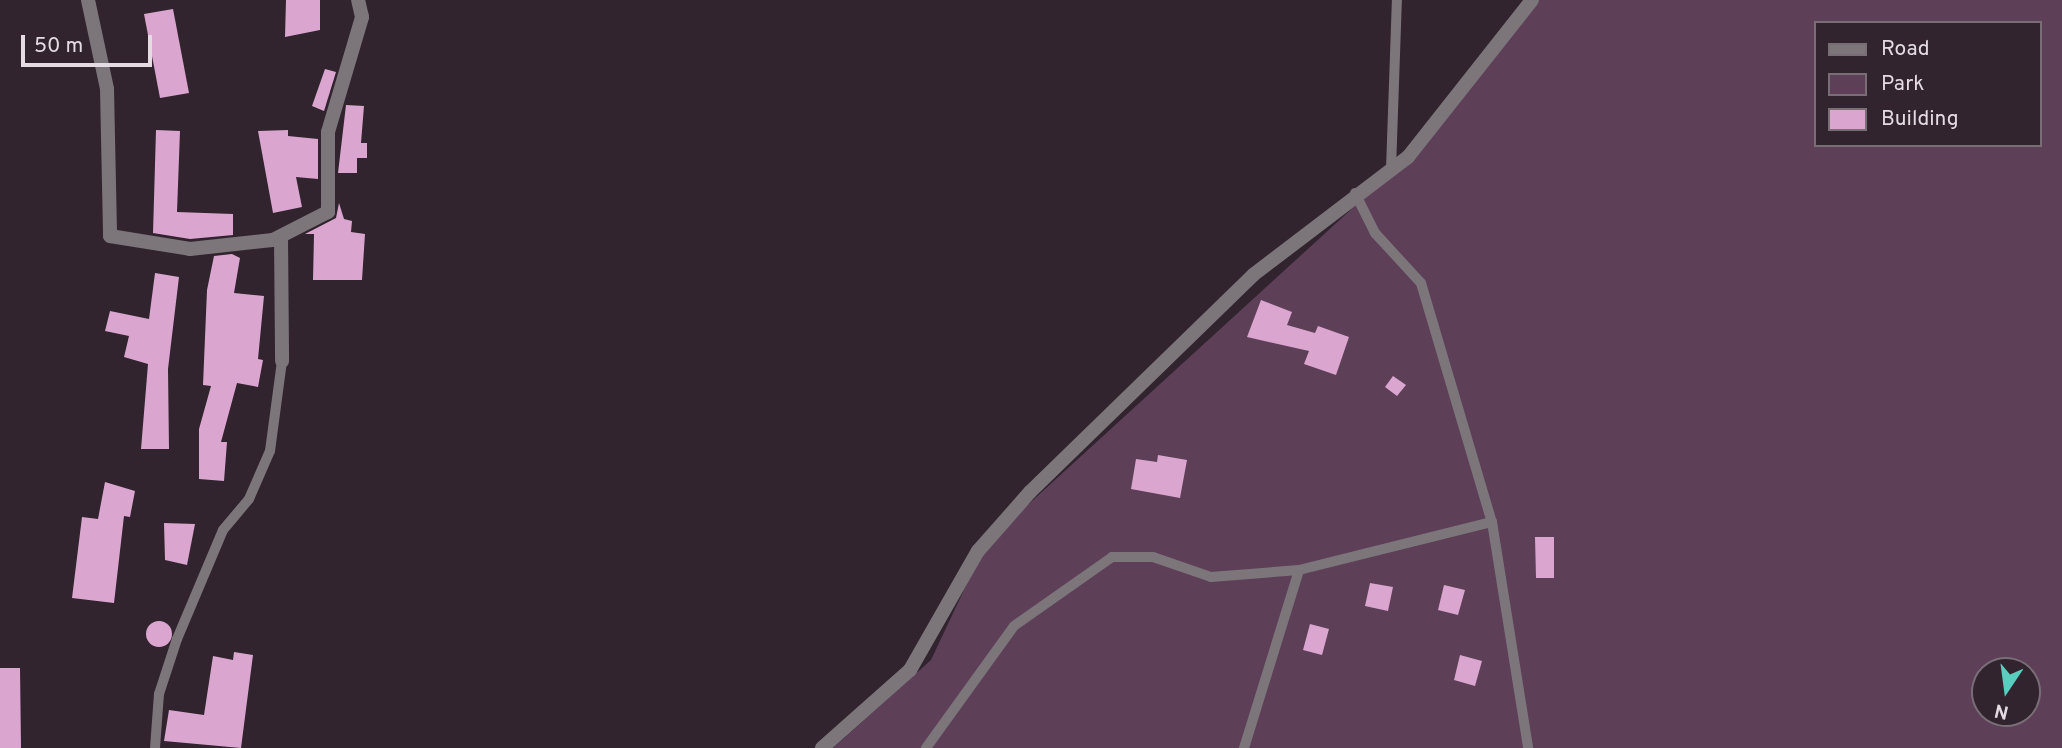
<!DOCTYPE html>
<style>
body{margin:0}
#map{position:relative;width:2062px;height:748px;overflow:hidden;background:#31242e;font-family:Overpass,sans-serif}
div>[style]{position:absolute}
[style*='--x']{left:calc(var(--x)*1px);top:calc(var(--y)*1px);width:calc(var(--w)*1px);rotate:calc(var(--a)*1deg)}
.green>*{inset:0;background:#5d3f58}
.building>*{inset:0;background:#daa6d0}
.round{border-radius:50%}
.service>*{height:10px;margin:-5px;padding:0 5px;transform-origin:5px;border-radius:5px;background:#7c767b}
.minor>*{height:14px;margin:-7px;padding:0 7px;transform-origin:7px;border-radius:7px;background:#7c767b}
span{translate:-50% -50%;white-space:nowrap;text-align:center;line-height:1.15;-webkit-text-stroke:7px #31242e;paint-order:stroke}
.legend{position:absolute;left:1814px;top:21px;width:228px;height:126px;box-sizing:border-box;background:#31242e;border:2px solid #796e76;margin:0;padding:9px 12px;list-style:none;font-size:21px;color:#e4dce2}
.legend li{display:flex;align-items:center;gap:14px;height:35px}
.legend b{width:35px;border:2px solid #796e76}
.north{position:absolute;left:1971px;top:657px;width:70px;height:70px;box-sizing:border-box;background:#31242e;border:2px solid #796e76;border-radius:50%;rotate:193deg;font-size:19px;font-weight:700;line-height:28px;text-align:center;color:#e4dce2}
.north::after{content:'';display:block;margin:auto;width:24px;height:32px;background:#59cebe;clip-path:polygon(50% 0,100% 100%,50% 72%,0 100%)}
.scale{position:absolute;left:21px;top:35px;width:131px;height:32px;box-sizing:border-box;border:4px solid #e4dce2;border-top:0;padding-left:9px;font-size:21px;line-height:24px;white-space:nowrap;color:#e4dce2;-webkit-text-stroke:5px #31242e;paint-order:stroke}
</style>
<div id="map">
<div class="green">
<div style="clip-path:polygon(evenodd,1538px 0,2062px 0,2062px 748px,833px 748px,931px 660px,986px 543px,1390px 174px,1538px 0,1815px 23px,2039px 23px,2039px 145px,1815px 145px,1815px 23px,1538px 0,1985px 671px,2027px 671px,2027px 713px,1985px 713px,1985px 671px)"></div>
</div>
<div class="building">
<div style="clip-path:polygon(286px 0,320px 0,320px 30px,285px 37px)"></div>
<div style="clip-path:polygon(173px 9px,189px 93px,160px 98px,144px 14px)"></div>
<div style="clip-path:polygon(325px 69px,336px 72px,324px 111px,312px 106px)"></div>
<div style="clip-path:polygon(346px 105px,364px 106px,361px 143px,367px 143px,367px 158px,357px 158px,357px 173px,338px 173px)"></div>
<div style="clip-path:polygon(156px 130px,180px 131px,177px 212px,233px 214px,233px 235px,190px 239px,153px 233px)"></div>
<div style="clip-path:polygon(288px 130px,288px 136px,318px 139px,318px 179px,296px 177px,302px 207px,273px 213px,258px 131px)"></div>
<div style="clip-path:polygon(339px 203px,344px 219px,352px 221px,351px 232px,365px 234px,362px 280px,313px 280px,314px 234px,305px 234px,336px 218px)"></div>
<div style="clip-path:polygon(232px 254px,240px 258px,234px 293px,264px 296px,258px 359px,263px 360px,258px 387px,237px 383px,221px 442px,227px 442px,224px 481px,199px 479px,199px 429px,211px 386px,203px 385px,207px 290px,214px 256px)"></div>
<div style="clip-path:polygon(155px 273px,179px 277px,168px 369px,169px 449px,141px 449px,148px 364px,124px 357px,129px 336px,105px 331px,110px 311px,149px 319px)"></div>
<div style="clip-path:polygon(1261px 300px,1292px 312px,1287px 325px,1315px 333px,1318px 326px,1349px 337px,1336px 375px,1304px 364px,1309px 351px,1247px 337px)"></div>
<div style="clip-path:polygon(1393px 376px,1406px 385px,1397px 396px,1385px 387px)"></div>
<div style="clip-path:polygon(1158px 455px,1187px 460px,1180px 498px,1131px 489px,1136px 459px,1157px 462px)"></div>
<div style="clip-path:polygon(105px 482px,135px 491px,130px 517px,124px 516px,114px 603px,72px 598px,82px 517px,98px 519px)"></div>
<div style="clip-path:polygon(164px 523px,195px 524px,187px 565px,165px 560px)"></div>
<div style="clip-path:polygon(1535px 537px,1554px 537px,1554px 578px,1536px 578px)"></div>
<div style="clip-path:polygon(1370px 583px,1393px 587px,1388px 611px,1365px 606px)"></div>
<div style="clip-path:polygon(1444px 585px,1465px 590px,1458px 615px,1438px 610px)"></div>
<div class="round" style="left:146px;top:621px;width:26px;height:26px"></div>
<div style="clip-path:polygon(1310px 624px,1329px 629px,1322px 655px,1303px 650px)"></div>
<div style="clip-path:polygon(234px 652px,253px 655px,241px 748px,164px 741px,169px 710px,204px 715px,213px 656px,233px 660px)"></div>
<div style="clip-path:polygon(1460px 655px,1482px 661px,1475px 686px,1454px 680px)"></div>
<div style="clip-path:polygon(0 668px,20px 668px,21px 748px,0 748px)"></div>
</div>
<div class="service">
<div style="--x:1391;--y:169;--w:169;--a:-88"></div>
<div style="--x:1355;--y:193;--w:45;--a:63.4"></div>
<div style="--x:1375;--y:233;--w:68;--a:47.4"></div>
<div style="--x:1421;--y:283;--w:249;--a:73.5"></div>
<div style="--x:1492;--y:522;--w:229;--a:80.9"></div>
<div style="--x:155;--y:748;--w:54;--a:-85.8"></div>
<div style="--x:159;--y:694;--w:58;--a:-71.9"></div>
<div style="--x:177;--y:639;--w:118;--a:-67.1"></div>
<div style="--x:223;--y:530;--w:40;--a:-50"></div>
<div style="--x:249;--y:499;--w:52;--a:-66.4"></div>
<div style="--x:270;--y:451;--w:91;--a:-82.4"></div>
<div style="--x:926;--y:748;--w:150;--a:-54.2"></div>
<div style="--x:1014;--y:626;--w:120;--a:-35.1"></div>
<div style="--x:1112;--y:557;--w:41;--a:0"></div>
<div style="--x:1153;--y:557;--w:61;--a:19"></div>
<div style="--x:1211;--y:577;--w:88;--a:-4.5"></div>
<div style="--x:1299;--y:570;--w:199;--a:-14"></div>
<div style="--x:1244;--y:748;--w:186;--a:-72.8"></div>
</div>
<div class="minor">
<div style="--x:88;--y:0;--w:91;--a:77.9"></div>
<div style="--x:107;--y:89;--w:147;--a:88.8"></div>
<div style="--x:110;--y:236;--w:81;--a:9.2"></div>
<div style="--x:190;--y:249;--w:83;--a:-6.2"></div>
<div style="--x:273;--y:240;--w:62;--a:-27"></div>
<div style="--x:328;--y:212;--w:80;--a:-90"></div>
<div style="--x:328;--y:132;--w:120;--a:-73.5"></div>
<div style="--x:362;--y:17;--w:17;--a:-103"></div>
<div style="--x:281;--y:237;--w:124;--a:89.5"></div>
<div style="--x:822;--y:748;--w:118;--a:-41.6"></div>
<div style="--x:910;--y:670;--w:137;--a:-60.3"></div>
<div style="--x:978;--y:551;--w:79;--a:-48.6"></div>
<div style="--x:1030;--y:492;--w:311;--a:-44.2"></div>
<div style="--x:1253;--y:275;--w:195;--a:-37.3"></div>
<div style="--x:1408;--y:157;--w:200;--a:-51.7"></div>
</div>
<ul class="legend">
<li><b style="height:9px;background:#7c767b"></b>Road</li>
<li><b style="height:19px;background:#5d3f58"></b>Park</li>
<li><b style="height:19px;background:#daa6d0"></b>Building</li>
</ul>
<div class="north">N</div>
<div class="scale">50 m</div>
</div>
